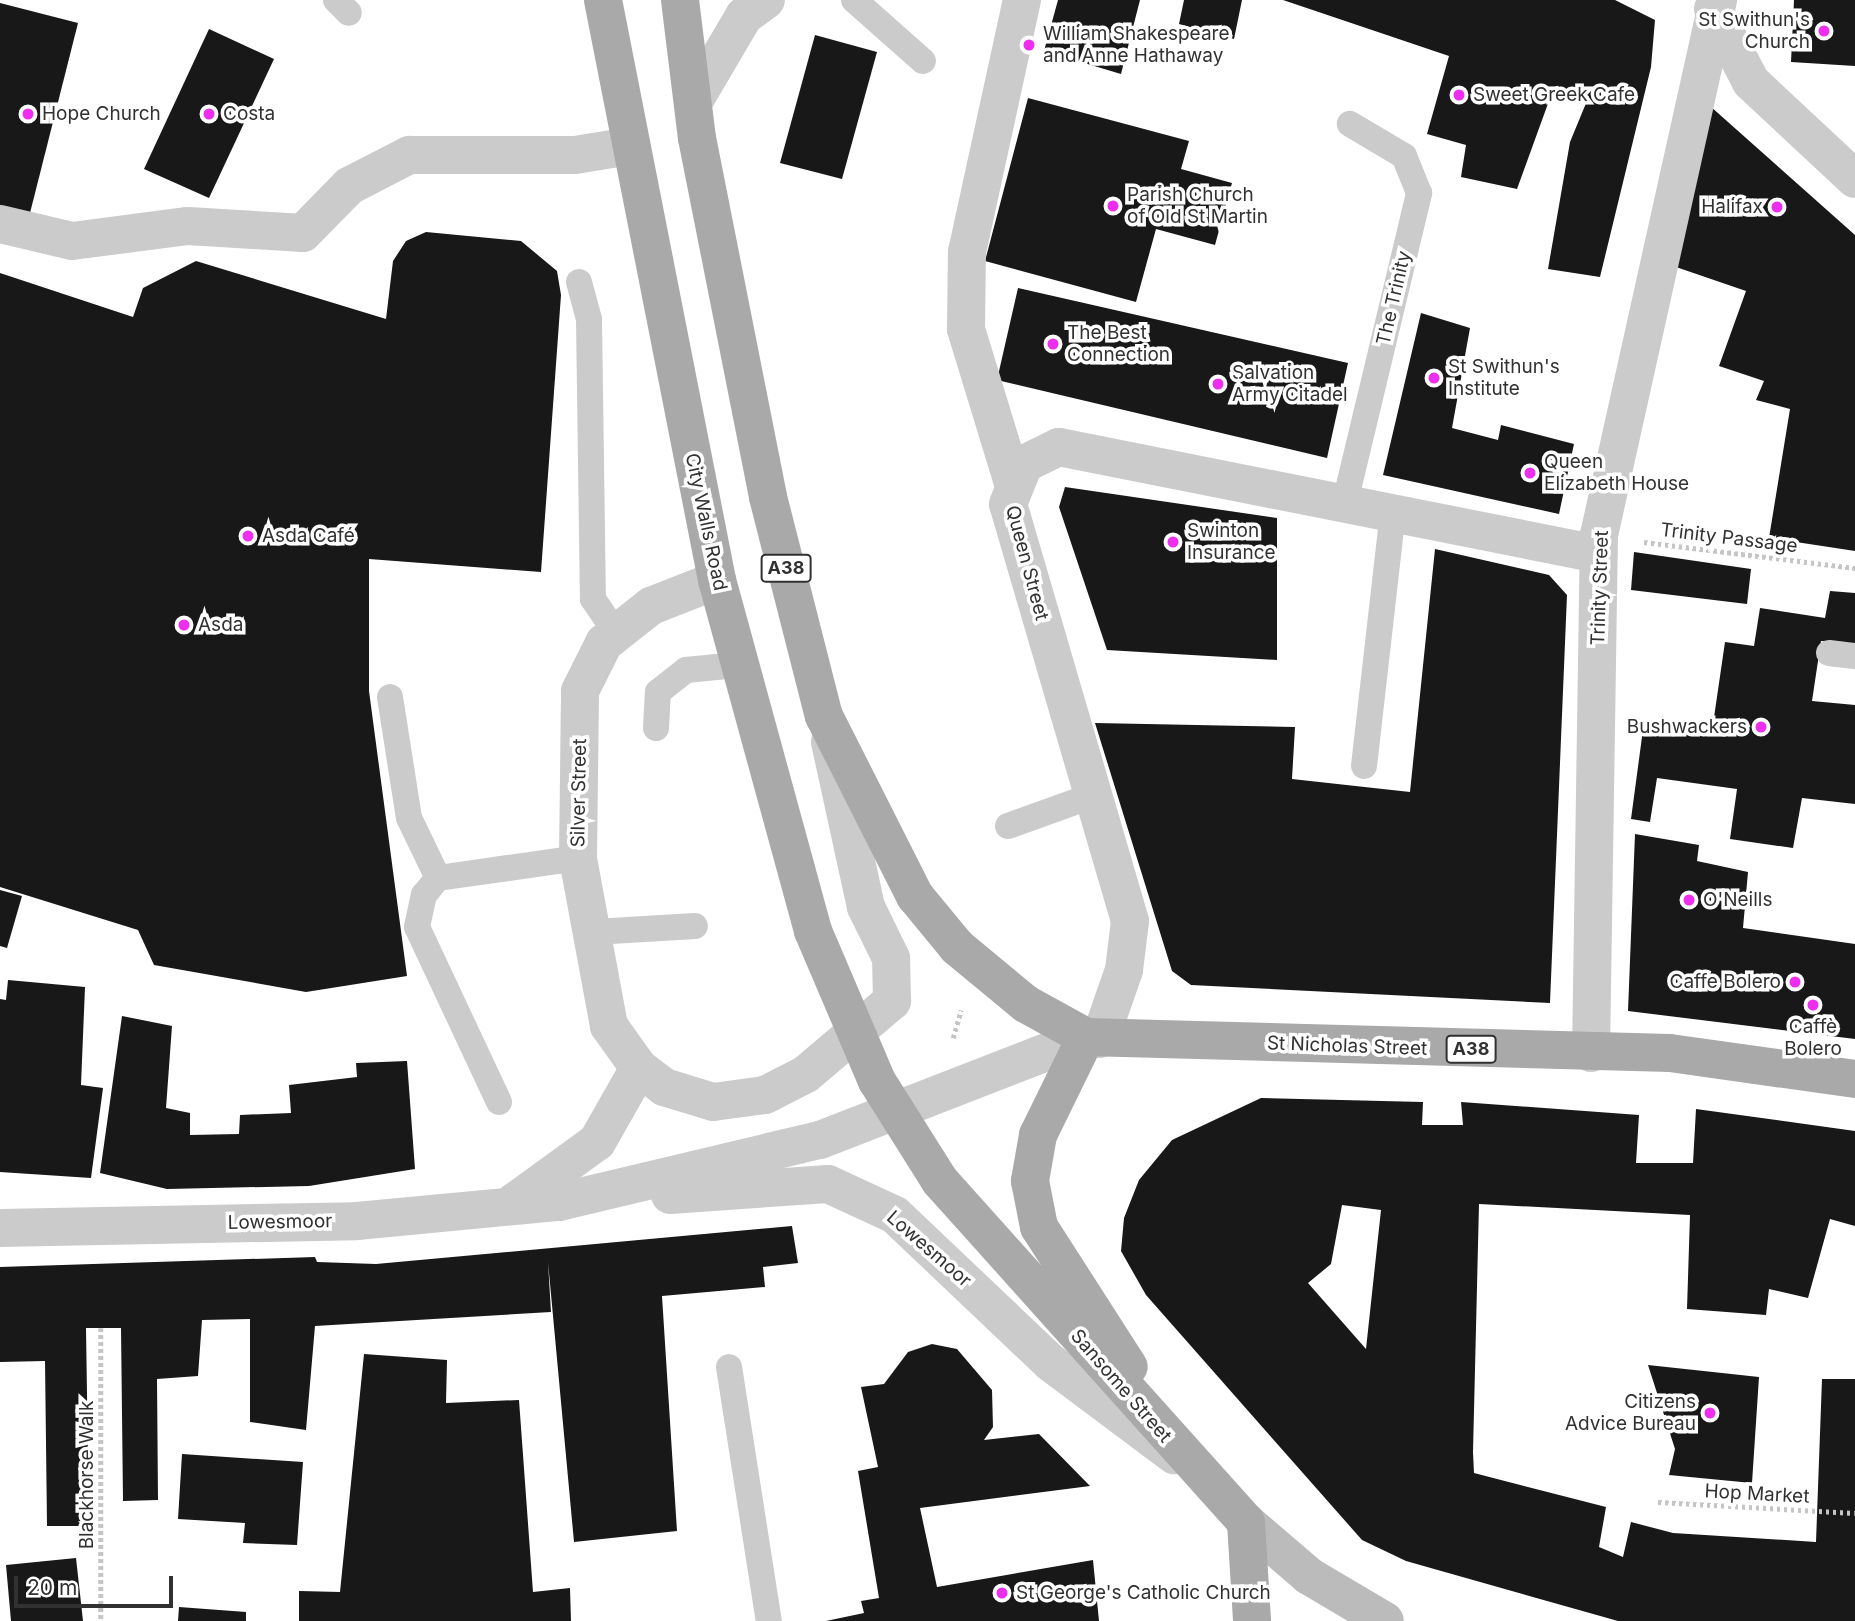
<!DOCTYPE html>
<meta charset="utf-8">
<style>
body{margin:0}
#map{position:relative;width:1855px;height:1621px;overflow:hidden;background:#fff;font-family:Inter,sans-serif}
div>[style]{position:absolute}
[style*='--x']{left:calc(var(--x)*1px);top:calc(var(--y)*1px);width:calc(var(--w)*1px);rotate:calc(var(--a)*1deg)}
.building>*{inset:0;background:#181818}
.path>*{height:4.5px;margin-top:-2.25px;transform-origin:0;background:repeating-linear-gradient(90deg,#c5c5c5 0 3.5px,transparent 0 7px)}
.lane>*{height:26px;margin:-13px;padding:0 13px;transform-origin:13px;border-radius:13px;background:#cbcbcb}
.street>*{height:38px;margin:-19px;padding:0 19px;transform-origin:19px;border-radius:19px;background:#cbcbcb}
.secondary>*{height:38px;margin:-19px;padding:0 19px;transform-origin:19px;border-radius:19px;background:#bbb}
.primary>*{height:38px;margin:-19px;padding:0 19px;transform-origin:19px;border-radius:19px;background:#a9a9a9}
.dots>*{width:19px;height:19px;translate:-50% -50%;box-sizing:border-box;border:4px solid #fff;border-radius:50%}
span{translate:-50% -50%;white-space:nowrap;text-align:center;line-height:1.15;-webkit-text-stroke:7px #fff;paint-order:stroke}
.shield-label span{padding:2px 5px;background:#fff;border:2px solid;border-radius:5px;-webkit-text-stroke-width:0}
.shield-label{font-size:18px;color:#313131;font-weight:700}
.poi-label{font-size:19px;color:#313131}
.right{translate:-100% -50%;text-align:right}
.left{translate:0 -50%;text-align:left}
.street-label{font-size:19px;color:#313131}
.scale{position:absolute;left:14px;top:1576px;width:159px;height:32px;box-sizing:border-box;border:4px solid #313131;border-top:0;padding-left:9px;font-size:21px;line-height:24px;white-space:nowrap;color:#313131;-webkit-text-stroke:5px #fff;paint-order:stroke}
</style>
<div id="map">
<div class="building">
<div style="clip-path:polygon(1058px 0,1140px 0,1121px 74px,1044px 51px)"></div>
<div style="clip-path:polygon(1184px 0,1242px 0,1234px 39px,1179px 24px)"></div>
<div style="clip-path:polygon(1283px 0,1615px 0,1655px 20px,1651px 67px,1600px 277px,1548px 269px,1570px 142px,1589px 96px,1554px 87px,1517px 189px,1461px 177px,1466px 145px,1427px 134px,1449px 56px)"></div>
<div style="clip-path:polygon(1794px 0,1855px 0,1855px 66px,1791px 62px)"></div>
<div style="clip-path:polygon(0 3px,78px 23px,30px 213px,0 205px)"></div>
<div style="clip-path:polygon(209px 29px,274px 59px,209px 198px,144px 169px)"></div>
<div style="clip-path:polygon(815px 35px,877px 52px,842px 179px,780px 163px)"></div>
<div style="clip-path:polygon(1028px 98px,1189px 141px,1181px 169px,1232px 183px,1215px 245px,1156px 229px,1136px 302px,985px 261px)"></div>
<div style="clip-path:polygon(1710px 106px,1855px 235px,1855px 551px,1769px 538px,1790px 409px,1756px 400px,1764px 381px,1719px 366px,1746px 291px,1676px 267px)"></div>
<div style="clip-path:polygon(426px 232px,521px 241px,557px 271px,561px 295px,541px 572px,369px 559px,369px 691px,407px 976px,306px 992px,154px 965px,138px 930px,0 887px,0 273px,133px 317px,143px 288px,196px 261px,386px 319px,393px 261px,406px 241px)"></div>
<div style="clip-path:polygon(1018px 288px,1348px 363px,1327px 458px,997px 380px)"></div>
<div style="clip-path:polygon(1421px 313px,1470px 328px,1452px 428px,1498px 440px,1501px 425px,1574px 444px,1559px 514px,1383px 475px)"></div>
<div style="clip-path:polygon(1065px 487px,1277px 518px,1277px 660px,1107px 650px,1059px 507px)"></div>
<div style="clip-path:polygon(1435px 549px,1549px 575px,1567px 595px,1550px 1003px,1191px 985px,1172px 971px,1095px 723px,1295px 727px,1292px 779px,1410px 792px)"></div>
<div style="clip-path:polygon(1634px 552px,1751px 569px,1747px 604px,1631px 590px)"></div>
<div style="clip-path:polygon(1830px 591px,1855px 593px,1855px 644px,1821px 641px,1812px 701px,1855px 705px,1855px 804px,1802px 798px,1793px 848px,1730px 839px,1737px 789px,1657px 778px,1650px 822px,1631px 819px,1644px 722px,1712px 731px,1725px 642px,1754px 646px,1760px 608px,1825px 618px)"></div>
<div style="clip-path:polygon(1635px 834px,1699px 845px,1697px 861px,1748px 872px,1743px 928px,1855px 944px,1855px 1039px,1628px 1011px)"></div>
<div style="clip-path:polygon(0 890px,22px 896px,7px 948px,0 946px)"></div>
<div style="clip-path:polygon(8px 980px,85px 987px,81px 1085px,103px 1088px,91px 1178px,0 1172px,0 999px,6px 1000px)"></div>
<div style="clip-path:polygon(122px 1016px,172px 1026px,166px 1108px,190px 1113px,190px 1135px,239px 1134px,240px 1115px,291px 1113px,289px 1085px,357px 1077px,356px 1063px,407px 1061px,415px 1169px,309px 1186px,167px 1189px,100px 1173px)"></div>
<div style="clip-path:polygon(evenodd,1261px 1098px,1423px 1102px,1422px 1125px,1463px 1125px,1461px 1102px,1639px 1115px,1636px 1163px,1693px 1163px,1696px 1109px,1855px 1131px,1855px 1226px,1830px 1219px,1808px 1298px,1769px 1289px,1766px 1315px,1687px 1309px,1690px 1215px,1479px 1204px,1473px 1452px,1474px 1473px,1606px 1507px,1599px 1547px,1623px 1557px,1631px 1522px,1673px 1533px,1816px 1542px,1822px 1379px,1855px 1379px,1855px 1621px,1618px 1621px,1406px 1561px,1362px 1540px,1146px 1295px,1121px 1251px,1124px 1218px,1139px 1180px,1172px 1140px,1261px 1098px,1342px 1205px,1381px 1210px,1366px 1349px,1308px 1283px,1331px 1264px,1342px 1205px)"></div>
<div style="clip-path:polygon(792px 1226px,798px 1263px,763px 1267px,765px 1287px,662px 1296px,677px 1531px,574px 1542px,548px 1262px,551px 1312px,315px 1326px,306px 1430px,250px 1422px,250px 1319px,202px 1320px,198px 1376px,157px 1379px,158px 1500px,123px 1501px,121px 1328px,86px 1328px,89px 1526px,47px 1526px,45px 1361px,0 1362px,0 1267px,315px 1257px,317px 1262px,376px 1264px)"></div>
<div style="clip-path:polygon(932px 1344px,957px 1349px,992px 1390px,993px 1427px,984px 1440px,1039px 1434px,1090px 1486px,920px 1508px,937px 1587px,1093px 1560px,1099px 1621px,826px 1621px,864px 1613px,861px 1601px,879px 1598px,858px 1471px,878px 1467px,861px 1387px,884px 1384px,908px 1352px)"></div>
<div style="clip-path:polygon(364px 1354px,447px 1360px,446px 1403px,519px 1400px,533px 1592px,570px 1588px,571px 1621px,299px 1621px,299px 1591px,340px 1592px)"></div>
<div style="clip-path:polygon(1648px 1365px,1759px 1377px,1752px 1483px,1669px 1475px,1675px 1449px)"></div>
<div style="clip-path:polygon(182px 1454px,303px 1462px,297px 1545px,243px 1543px,245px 1523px,178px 1519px)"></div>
<div style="clip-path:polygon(76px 1558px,83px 1621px,11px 1621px,6px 1565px)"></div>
<div style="clip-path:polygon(179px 1607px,246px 1612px,246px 1621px,178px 1621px)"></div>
</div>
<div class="path">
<div style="--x:1644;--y:542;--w:213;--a:7"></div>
<div style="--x:953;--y:1038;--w:29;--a:-74"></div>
<div style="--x:101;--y:1328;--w:293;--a:90"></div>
<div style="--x:1658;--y:1502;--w:197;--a:3.2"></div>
</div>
<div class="lane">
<div style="--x:336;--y:0;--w:18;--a:45"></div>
<div style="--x:854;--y:0;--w:92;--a:41.5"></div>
<div style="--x:579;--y:282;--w:38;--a:75"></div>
<div style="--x:589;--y:319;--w:280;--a:89.2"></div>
<div style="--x:593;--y:599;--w:41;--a:55.9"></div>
<div style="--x:1345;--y:502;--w:318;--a:-76.5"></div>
<div style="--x:1419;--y:193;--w:40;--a:-112"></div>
<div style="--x:1404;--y:156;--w:63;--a:-149.3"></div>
<div style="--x:1829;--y:653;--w:26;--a:7"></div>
<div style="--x:390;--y:697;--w:122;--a:81.1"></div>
<div style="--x:409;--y:818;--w:67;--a:64.2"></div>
<div style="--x:656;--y:728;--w:36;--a:-87"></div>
<div style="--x:658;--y:692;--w:36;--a:-38"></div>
<div style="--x:686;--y:670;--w:51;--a:-5.6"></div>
<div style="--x:1364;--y:766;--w:255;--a:-83.5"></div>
<div style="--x:1008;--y:826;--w:91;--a:-19.8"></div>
<div style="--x:594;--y:932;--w:101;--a:-3.4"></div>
<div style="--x:499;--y:1102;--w:193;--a:-115.1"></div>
<div style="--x:417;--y:927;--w:33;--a:-78"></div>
<div style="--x:424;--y:895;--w:22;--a:-51"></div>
<div style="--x:438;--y:878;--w:141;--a:-8.1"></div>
<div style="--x:729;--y:1367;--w:257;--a:81.1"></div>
</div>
<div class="street">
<div style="--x:1713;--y:9;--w:82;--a:62.5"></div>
<div style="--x:1751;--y:82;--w:142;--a:43"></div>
<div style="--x:694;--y:101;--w:99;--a:-59.5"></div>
<div style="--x:744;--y:16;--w:27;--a:-36"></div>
<div style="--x:0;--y:224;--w:74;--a:13.3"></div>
<div style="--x:72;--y:241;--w:117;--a:-7.4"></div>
<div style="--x:188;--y:226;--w:115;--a:3.5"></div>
<div style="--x:303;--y:233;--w:66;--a:-45.6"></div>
<div style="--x:349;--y:186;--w:68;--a:-27.3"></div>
<div style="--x:409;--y:155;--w:166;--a:0"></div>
<div style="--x:575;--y:155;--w:56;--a:-9.3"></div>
<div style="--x:1013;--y:483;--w:161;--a:-107"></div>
<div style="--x:966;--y:329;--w:77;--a:-89.3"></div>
<div style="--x:967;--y:252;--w:258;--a:-77.7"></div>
<div style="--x:1100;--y:1039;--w:73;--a:-70.8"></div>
<div style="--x:1124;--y:970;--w:49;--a:-83"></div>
<div style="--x:1130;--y:921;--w:434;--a:-106.3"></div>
<div style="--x:1008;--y:504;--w:43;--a:-68.2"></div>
<div style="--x:1024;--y:464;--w:39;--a:-26"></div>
<div style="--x:1059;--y:447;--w:550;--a:11.23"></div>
<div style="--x:1591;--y:1053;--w:518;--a:-89.12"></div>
<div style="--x:1599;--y:535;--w:548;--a:-77.46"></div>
<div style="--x:639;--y:1068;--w:31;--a:37"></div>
<div style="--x:664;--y:1087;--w:51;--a:17"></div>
<div style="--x:713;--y:1102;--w:52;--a:-7.7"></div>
<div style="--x:765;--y:1095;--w:46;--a:-27.1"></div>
<div style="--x:806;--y:1074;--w:113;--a:-40.3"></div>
<div style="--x:892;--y:1001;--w:43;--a:-91.3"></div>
<div style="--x:891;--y:958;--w:57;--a:-116.1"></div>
<div style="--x:866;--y:907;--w:169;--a:-102.3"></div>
<div style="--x:670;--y:1195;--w:158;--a:-4"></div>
<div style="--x:828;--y:1184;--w:74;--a:24.8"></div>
<div style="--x:895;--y:1215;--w:215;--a:43.5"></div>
<div style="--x:1051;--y:1363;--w:154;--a:36.8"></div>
<div style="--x:514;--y:1202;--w:102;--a:-35.9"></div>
<div style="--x:597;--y:1142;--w:85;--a:-60.4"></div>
<div style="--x:639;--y:1068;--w:52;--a:-125.5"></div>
<div style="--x:609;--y:1026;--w:171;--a:-100.5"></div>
<div style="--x:578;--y:858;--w:167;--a:-89.3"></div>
<div style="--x:580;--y:691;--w:54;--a:-63.4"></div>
<div style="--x:604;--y:643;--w:60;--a:-38.2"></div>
<div style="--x:651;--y:606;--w:71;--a:-21.5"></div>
<div style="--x:0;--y:1228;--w:357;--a:-1.1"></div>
<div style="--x:357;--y:1221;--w:203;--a:-5.4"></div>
<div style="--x:559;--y:1202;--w:268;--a:-13.4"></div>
<div style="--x:820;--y:1140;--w:285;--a:-21.2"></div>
</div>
<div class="secondary">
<div style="--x:1246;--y:1522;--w:83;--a:40.6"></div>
<div style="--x:1309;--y:1576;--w:88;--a:30.6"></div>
</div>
<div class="primary">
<div style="--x:603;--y:0;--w:591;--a:78.88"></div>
<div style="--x:717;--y:580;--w:364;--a:74.7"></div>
<div style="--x:813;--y:931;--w:163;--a:66.9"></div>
<div style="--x:877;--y:1081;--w:118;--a:57.8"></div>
<div style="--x:940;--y:1181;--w:458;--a:48.1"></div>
<div style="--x:1246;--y:1522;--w:99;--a:86.5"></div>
<div style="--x:680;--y:0;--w:139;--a:83"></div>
<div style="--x:697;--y:138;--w:366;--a:78.8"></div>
<div style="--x:768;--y:497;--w:226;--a:75.7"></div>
<div style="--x:824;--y:716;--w:202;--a:63.2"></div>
<div style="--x:915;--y:896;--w:66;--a:50.5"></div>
<div style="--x:957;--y:947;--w:89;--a:39.6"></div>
<div style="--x:1026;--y:1004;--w:68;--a:28.8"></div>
<div style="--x:1086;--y:1037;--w:584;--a:1.57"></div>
<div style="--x:1670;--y:1053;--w:187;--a:8"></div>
<div style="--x:1086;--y:1037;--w:109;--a:116.1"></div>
<div style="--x:1038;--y:1135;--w:47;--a:99.9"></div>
<div style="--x:1030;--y:1181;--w:47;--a:78.9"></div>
<div style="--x:1039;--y:1227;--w:166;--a:57.3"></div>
</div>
<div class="dots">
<div style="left:1824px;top:31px;background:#ed2eee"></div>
<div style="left:1029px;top:45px;background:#ed2eee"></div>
<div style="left:1459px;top:95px;background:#ed2eee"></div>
<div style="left:28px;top:114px;background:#ed2eee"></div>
<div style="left:209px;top:114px;background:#ed2eee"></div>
<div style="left:1113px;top:206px;background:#ed2eee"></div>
<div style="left:1777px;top:207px;background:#ed2eee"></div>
<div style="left:1053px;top:344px;background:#ed2eee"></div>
<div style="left:1434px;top:378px;background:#ed2eee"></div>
<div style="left:1218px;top:384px;background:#ed2eee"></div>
<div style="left:1530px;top:473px;background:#ed2eee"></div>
<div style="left:248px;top:536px;background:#ed2eee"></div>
<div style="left:1173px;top:542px;background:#ed2eee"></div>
<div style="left:184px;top:625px;background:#ed2eee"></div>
<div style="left:1761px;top:727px;background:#ed2eee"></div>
<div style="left:1689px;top:900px;background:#ed2eee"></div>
<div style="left:1795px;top:982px;background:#ed2eee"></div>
<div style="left:1813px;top:1005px;background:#ed2eee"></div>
<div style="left:1710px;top:1413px;background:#ed2eee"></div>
<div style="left:1002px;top:1593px;background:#ed2eee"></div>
</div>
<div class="shield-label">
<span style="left:786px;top:568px">A38</span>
<span style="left:1471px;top:1049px">A38</span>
</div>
<div class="poi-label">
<span class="right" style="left:1810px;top:31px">St Swithun's<br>Church</span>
<span class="left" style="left:1043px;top:45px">William Shakespeare<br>and Anne Hathaway</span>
<span class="left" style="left:1473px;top:95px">Sweet Greek Cafe</span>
<span class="left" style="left:42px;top:114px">Hope Church</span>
<span class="left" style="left:223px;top:114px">Costa</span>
<span class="left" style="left:1127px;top:206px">Parish Church<br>of Old St Martin</span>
<span class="right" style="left:1763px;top:207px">Halifax</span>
<span class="left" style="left:1067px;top:344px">The Best<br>Connection</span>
<span class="left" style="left:1448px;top:378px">St Swithun's<br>Institute</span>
<span class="left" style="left:1232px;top:384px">Salvation<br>Army Citadel</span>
<span class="left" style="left:1544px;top:473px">Queen<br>Elizabeth House</span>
<span class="left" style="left:1187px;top:542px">Swinton<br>Insurance</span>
<span class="left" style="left:262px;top:536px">Asda Café</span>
<span class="left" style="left:198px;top:625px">Asda</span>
<span class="right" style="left:1747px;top:727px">Bushwackers</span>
<span class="left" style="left:1703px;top:900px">O'Neills</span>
<span class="right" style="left:1781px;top:982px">Caffe Bolero</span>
<span style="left:1813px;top:1038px">Caffè<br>Bolero</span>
<span class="right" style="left:1696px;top:1413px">Citizens<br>Advice Bureau</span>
<span class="left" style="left:1016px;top:1593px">St George's Catholic Church</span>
</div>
<div class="street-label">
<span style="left:1394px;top:298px;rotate:-77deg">The Trinity</span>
<span style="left:706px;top:522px;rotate:78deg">City Walls Road</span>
<span style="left:1729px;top:538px;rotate:7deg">Trinity Passage</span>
<span style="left:1027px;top:563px;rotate:75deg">Queen Street</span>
<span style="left:1600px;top:588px;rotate:-88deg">Trinity Street</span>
<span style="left:579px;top:793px;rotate:-89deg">Silver Street</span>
<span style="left:1347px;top:1046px;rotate:2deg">St Nicholas Street</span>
<span style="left:280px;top:1222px;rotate:-1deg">Lowesmoor</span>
<span style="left:929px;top:1249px;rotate:41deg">Lowesmoor</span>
<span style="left:1121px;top:1386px;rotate:49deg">Sansome Street</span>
<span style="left:87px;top:1475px;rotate:-90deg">Blackhorse Walk</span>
<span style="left:1757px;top:1494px;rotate:3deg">Hop Market</span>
</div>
<div class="scale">20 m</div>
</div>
